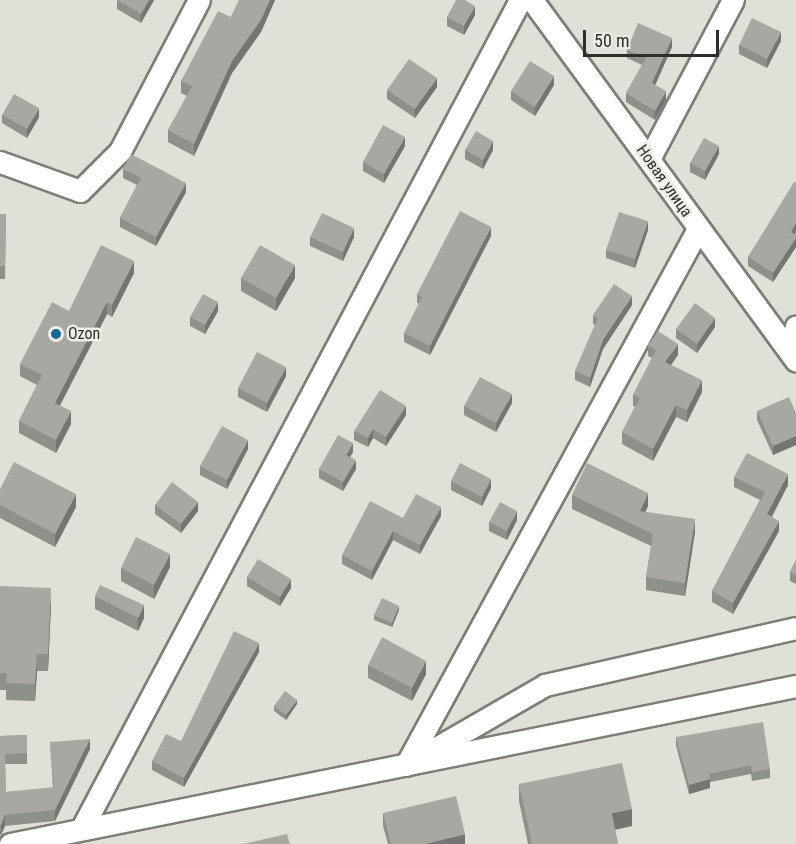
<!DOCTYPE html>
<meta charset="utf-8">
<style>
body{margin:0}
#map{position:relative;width:796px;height:844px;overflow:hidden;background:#e0dfd8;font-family:"Roboto Condensed",sans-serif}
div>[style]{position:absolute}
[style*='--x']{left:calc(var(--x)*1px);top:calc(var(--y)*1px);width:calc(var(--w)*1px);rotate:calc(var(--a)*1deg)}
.roads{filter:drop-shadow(2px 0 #7e7d76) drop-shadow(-2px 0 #7e7d76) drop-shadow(0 2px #7e7d76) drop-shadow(0 -2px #7e7d76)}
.street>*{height:21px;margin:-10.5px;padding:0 10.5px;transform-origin:10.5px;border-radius:10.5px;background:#fff}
.wall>*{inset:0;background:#90908a}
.shaded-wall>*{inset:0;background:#767571}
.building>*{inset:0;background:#a8a7a1}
.dots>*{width:16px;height:16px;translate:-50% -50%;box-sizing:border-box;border:3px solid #edece5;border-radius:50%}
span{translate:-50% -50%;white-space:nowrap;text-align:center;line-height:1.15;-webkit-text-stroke:5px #edece5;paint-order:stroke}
.street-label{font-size:16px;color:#2f2e2c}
.poi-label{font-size:16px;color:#2f2e2c}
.left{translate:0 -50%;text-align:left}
.scale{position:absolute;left:583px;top:30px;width:136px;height:27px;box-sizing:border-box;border:3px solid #2f2e2c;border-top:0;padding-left:8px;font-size:18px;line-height:21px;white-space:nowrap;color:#2f2e2c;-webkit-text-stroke:4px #edece5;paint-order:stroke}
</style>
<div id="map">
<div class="roads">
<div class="street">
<div style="--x:532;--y:0;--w:447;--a:53.8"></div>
<div style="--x:649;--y:159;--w:180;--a:-62.2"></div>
<div style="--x:0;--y:162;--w:85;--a:19.9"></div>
<div style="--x:80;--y:191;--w:57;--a:-45"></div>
<div style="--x:120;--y:151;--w:170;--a:-62.4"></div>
<div style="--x:791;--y:354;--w:28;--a:-80"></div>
<div style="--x:422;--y:756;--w:142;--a:-30"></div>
<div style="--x:545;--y:685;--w:257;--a:-12.8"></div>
<div style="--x:406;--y:765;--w:610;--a:-61.42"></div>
<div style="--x:82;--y:828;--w:937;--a:-62.12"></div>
<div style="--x:10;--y:844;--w:802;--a:-11.37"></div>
</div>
</div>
<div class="wall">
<div style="clip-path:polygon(117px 0,154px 0,141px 23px,117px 9px)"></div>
<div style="clip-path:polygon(239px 0,275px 0,261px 32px,232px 73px,194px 156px,168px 142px,168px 130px,187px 96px,181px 93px,181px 81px,231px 17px)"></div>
<div style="clip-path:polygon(475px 15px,464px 35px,447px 26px,447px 17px)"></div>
<div style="clip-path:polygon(781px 41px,767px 68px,739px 54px,739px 45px)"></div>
<div style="clip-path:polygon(672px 47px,655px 85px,666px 100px,655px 120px,626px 102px,626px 93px,642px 65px,627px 58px,627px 50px)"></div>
<div style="clip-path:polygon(554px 85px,535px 116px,511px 100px,511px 91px)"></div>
<div style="clip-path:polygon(437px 87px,415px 118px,387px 99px,387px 90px)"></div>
<div style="clip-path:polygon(2px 115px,39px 117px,27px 138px,2px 123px)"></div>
<div style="clip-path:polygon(405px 146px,384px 183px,363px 171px,363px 162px)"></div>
<div style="clip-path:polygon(465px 150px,493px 150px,483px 169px,465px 159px)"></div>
<div style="clip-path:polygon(719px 154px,705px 180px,690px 172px,690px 163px)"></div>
<div style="clip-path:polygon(123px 169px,186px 192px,156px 246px,120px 227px,120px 218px,137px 185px,123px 178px)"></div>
<div style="clip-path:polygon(796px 183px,796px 232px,795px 234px,796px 235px,796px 247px,773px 282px,748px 266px,748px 257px)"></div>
<div style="clip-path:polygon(0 214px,6px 214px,5px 279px,0 279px)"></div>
<div style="clip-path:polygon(648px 230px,635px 268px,606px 258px,606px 250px)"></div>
<div style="clip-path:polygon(491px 236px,430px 355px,404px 342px,404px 333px,419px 304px,417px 303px,417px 294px)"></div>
<div style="clip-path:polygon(310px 237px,354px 237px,343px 261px,310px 246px)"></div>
<div style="clip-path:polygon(134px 273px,112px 317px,107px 314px,60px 405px,71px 424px,56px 453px,19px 433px,19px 421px,37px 385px,20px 376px,20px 364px,69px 311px)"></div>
<div style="clip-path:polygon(241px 278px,295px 278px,276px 311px,241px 291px)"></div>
<div style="clip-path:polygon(632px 305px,603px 349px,590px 387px,575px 380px,575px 371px,595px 325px,593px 324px,593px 315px)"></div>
<div style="clip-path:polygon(218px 311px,205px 334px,190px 326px,190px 317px)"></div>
<div style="clip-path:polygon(715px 327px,697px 353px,676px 338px,676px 329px)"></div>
<div style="clip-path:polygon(648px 345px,678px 355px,671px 365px,702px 392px,687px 422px,676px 417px,653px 461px,622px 444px,622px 432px,635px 407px,633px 406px,633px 395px,652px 358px,648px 356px)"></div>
<div style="clip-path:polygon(286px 376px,267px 412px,238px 397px,238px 388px)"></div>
<div style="clip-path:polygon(512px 403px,496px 432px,464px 415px,464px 406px)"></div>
<div style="clip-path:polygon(757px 411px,796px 413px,796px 445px,773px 455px,757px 420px)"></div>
<div style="clip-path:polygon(406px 415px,386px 446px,373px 438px,368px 447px,354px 440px,354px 431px)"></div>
<div style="clip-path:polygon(248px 449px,227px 489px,200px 475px,200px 466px)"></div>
<div style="clip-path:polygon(353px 452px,350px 457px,356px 469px,343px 491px,319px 478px,319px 469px)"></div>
<div style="clip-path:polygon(734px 477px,788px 485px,772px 517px,779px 531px,733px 614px,712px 602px,712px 591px,760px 500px,734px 487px)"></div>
<div style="clip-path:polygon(451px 481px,491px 488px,482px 506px,451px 490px)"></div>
<div style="clip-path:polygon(0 489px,76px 507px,55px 547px,0 518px)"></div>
<div style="clip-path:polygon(572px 495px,648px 506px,645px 512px,695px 532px,685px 596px,646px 590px,646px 577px,651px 546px,572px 509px)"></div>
<div style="clip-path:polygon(155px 505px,198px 511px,181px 533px,155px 514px)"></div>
<div style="clip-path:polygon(441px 516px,420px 554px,393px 540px,372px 580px,342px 564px,342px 555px,403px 518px)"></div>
<div style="clip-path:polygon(517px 520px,507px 540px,489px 531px,489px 522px)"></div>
<div style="clip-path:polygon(796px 560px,796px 584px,790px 581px,790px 572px)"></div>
<div style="clip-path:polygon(170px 567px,154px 599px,121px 581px,121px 568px)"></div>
<div style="clip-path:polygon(247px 577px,291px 588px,280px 606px,247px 586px)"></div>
<div style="clip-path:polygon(0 586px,51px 605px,48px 671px,37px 671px,35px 701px,6px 700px,6px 690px,0 690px)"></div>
<div style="clip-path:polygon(95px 596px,144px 618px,138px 631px,95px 609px)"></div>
<div style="clip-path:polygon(399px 610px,392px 627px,374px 620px,374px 615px)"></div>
<div style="clip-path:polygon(259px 652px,184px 787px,152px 770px,152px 761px,181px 741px)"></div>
<div style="clip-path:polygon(368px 665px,426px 674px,412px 701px,368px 678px)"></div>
<div style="clip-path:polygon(297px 704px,286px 720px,274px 711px,274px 706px)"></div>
<div style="clip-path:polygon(27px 735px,27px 764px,5px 764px,6px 792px,53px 788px,50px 742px,90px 749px,55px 821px,5px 826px,1px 835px,0 835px,0 736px)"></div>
<div style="clip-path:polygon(676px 737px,770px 769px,770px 778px,752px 781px,751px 774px,710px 782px,710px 788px,689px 794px,676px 746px)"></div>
<div style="clip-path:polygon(519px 784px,632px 826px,615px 830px,618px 844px,528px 844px,519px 801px)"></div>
<div style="clip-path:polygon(383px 813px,465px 844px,388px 844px,383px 826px)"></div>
</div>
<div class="shaded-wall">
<div style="clip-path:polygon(149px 0,154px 0,141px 23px,141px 14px)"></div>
<div style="clip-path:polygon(270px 0,275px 0,261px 32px,232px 73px,194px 156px,194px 144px,232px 61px)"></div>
<div style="clip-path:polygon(475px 6px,475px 15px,464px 35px,464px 26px)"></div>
<div style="clip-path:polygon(781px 32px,781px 41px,767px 68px,767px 59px)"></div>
<div style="clip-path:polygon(672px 38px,672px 47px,652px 92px,652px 83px)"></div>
<div style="clip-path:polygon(554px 76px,554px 85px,535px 116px,535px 107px)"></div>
<div style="clip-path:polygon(437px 78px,437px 87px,415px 118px,415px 109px)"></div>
<div style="clip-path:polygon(666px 91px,666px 100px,655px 120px,655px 111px)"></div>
<div style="clip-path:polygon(39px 108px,39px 117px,27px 138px,27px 129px)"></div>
<div style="clip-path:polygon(405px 137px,405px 146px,384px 183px,384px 174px)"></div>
<div style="clip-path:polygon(493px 141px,493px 150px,483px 169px,483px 160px)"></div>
<div style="clip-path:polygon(719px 146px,719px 154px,705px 180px,705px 171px)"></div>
<div style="clip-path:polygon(186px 183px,186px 192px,156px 246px,156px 237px)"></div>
<div style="clip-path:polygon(648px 221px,648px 230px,635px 268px,635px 259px)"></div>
<div style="clip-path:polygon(796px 223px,796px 232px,791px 241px,791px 232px)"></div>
<div style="clip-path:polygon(491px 227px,491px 236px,430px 355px,430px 346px)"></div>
<div style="clip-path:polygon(354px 228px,354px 237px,343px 261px,343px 252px)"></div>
<div style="clip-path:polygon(796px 238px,796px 247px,773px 282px,773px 273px)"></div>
<div style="clip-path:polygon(134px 261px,134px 273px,112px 317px,112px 305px)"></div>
<div style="clip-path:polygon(295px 265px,295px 278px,276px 311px,276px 298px)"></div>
<div style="clip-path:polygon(632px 296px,632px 305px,603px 349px,590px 387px,590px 378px,603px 340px)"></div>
<div style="clip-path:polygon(107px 302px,107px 314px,55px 415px,55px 403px)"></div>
<div style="clip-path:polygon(218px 302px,218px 311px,205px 334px,205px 325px)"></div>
<div style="clip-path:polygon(715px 318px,715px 327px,697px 353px,697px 344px)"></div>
<div style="clip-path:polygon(678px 344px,678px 355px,665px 373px,665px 362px)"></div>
<div style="clip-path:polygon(286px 367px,286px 376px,267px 412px,267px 403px)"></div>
<div style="clip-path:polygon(702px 380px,702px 392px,687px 422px,687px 410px)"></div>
<div style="clip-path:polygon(512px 394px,512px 403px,496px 432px,496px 423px)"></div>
<div style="clip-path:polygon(676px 405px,676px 417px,653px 461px,653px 449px)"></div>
<div style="clip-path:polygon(406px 406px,406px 415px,386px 446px,386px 437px)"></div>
<div style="clip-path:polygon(71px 411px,71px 424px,56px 453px,56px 440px)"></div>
<div style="clip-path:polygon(373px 429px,373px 438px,368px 447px,368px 438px)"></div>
<div style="clip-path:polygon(796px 436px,796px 445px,773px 455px,773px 446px)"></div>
<div style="clip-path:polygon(248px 440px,248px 449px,227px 489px,227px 480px)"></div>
<div style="clip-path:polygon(353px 443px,353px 452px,346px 464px,346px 455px)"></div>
<div style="clip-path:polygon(356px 460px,356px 469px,343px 491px,343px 482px)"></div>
<div style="clip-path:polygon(788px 474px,788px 485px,767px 525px,767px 514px)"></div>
<div style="clip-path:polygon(491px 479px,491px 488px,482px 506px,482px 497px)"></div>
<div style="clip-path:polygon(648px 493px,648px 506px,640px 524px,640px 511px)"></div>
<div style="clip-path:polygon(76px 494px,76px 507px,55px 547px,55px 534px)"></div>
<div style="clip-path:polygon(198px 502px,198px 511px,181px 533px,181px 524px)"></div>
<div style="clip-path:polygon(441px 507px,441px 516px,420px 554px,420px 545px)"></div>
<div style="clip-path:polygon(517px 511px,517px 520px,507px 540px,507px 531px)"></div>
<div style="clip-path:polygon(695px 519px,695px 532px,685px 596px,685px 583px)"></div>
<div style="clip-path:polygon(779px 521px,779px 531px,733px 614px,733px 603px)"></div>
<div style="clip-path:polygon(393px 531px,393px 540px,372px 580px,372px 571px)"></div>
<div style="clip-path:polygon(170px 554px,170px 567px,154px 599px,154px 585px)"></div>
<div style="clip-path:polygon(291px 579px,291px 588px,280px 606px,280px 597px)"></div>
<div style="clip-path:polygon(51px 588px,51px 605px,48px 671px,48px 654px)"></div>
<div style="clip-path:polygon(144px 605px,144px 618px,138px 631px,138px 618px)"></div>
<div style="clip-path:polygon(399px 606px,399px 610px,392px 627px,392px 623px)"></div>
<div style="clip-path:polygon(259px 643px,259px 652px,184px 787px,184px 778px)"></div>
<div style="clip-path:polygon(37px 654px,37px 671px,35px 701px,35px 684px)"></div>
<div style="clip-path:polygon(426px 661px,426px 674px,412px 701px,412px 688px)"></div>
<div style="clip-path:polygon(297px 700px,297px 704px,286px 720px,286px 715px)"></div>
<div style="clip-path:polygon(90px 739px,90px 749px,55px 821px,55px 810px)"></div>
<div style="clip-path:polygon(710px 779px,710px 788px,689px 794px,689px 785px)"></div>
<div style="clip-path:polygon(632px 809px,632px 826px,612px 830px,612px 813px)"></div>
<div style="clip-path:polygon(5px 815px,5px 826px,1px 835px,1px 825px)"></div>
<div style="clip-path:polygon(465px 834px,465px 844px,426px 844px)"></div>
</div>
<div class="building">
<div style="clip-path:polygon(117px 0,149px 0,141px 14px)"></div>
<div style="clip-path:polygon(239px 0,270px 0,261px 20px,232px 61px,194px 144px,168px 130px,192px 86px,181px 81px,218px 11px,231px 17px)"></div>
<div style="clip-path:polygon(456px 0,465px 0,475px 6px,464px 26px,447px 17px)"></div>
<div style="clip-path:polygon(752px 18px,781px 32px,767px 59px,739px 45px)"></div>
<div style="clip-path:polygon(638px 23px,672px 38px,652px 83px,666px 91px,655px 111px,626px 93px,646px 58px,627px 50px)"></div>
<div style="clip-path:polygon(409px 59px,437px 78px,415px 109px,387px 90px)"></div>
<div style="clip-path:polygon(530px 61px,554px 76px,535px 107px,511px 91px)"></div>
<div style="clip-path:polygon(14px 94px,39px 108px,27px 129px,2px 115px)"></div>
<div style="clip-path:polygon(383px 125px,405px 137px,384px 174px,363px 162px)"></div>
<div style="clip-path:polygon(476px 131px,493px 141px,483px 160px,465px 150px)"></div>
<div style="clip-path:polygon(704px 138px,719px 146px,705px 171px,690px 163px)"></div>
<div style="clip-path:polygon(131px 154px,186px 183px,156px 237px,120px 218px,141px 178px,123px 169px)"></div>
<div style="clip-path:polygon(794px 182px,796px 183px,796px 223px,791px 232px,796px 235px,796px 238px,773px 273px,748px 257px)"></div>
<div style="clip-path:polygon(460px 211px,491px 227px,430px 346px,404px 333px,422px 297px,417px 294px)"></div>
<div style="clip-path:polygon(619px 212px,648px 221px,635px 259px,606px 250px)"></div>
<div style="clip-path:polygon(322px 213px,354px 228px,343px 252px,310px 237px)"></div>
<div style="clip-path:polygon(0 214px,6px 214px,5px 266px,0 266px)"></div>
<div style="clip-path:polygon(101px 245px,134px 261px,112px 305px,107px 302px,55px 403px,71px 411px,56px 440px,19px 421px,42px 375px,20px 364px,52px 302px,69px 311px)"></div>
<div style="clip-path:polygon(260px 245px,295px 265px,276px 298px,241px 278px)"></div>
<div style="clip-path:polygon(614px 284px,632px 296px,603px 340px,590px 378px,575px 371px,598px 318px,593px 315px)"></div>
<div style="clip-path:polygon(203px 294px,218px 302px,205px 325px,190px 317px)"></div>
<div style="clip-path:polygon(695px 303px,715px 318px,697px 344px,676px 329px)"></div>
<div style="clip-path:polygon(658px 331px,678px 344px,665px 362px,702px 380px,687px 410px,676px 405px,653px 449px,622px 432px,640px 398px,633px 395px,656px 350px,648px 345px)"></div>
<div style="clip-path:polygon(257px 352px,286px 367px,267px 403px,238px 388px)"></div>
<div style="clip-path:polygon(480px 377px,512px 394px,496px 423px,464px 406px)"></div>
<div style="clip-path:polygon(380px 390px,406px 406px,386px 437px,373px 429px,368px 438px,354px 431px)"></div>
<div style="clip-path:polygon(789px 397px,796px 413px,796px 436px,773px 446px,757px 411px)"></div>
<div style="clip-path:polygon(222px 426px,248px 440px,227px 480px,200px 466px)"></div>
<div style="clip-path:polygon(338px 435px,353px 443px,346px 455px,356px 460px,343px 482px,319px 469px)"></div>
<div style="clip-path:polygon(747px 453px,788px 474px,767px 514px,779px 521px,733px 603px,712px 591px,765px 492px,734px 477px)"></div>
<div style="clip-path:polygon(14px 462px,76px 494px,55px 534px,0 505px,0 489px)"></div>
<div style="clip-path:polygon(460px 463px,491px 479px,482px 497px,451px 481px)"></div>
<div style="clip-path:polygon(587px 463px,648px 493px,640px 511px,695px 519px,685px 583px,646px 577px,653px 534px,572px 495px)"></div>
<div style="clip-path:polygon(172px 482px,198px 502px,181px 524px,155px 505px)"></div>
<div style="clip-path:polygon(416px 494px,441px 507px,420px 545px,393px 531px,372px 571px,342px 555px,370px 501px,403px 518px)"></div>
<div style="clip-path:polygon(500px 502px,517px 511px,507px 531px,489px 522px)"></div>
<div style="clip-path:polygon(136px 537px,170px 554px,154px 585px,121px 568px)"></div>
<div style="clip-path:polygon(258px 559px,291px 579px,280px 597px,247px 577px)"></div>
<div style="clip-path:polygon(796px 560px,796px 575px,790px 572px)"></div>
<div style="clip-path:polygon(100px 585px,144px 605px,138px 618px,95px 596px)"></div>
<div style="clip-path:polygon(0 586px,51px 588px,48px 654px,37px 654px,35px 684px,6px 683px,7px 673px,0 673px)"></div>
<div style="clip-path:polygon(382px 598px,399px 606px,392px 623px,374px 615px)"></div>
<div style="clip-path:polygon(234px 631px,259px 643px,184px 778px,152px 761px,166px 734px,181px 741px)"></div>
<div style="clip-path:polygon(382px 637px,426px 661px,412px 688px,368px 665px)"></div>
<div style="clip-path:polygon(285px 691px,297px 700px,286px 715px,274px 706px)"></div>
<div style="clip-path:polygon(763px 722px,770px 769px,752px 772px,751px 765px,709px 774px,710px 779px,689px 785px,676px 737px)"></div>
<div style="clip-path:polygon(27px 735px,27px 753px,5px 754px,6px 792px,54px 787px,50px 742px,90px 739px,55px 810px,5px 815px,1px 825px,0 825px,0 736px)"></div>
<div style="clip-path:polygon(622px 763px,632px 809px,612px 813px,618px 844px,532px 844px,519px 784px)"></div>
<div style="clip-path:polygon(456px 796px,465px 834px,426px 844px,391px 844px,383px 813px)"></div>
<div style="clip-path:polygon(287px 834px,290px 844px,243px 844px)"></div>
</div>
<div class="dots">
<div style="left:56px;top:334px;background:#156698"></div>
</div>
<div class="street-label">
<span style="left:664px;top:181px;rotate:55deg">Новая улица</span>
</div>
<div class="poi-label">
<span class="left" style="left:68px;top:334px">Ozon</span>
</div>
<div class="scale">50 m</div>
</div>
